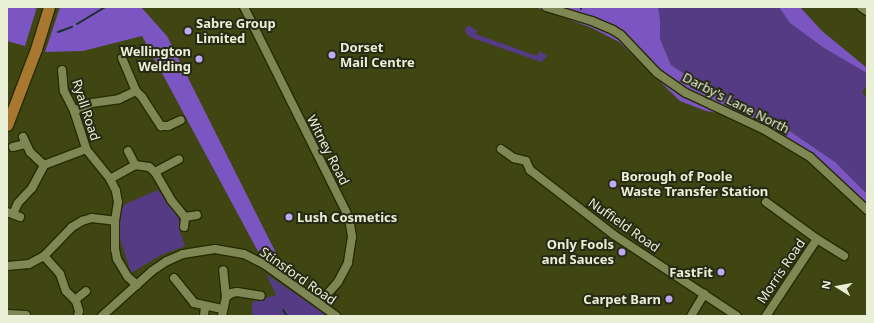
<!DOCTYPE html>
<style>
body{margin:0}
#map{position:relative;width:874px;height:323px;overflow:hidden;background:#3f4611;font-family:"Noto Sans",sans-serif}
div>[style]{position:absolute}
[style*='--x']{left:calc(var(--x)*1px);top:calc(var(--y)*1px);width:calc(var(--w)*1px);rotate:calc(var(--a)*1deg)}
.green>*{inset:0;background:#543b84}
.forest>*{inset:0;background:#7b55c1}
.stream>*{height:2px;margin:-1px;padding:0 1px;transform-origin:1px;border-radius:1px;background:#162f29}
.roads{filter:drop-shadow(1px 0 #262b03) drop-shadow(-1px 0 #262b03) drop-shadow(0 1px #262b03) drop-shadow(0 -1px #262b03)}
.minor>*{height:8px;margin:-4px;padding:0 4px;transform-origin:4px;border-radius:4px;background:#7f8854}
.major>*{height:11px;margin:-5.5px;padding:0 5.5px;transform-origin:5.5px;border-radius:5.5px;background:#a87831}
.dots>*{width:11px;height:11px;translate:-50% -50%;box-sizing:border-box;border:2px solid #272a14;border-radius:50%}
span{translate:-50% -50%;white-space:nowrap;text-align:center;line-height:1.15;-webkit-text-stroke:4px #272a14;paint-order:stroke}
.poi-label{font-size:13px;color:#eaf0d5;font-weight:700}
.left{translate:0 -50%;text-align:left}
.right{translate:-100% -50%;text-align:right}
.street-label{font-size:13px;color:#eaf0d5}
.frame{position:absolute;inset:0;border:8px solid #eaf0d5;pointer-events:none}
.north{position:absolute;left:818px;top:267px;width:40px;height:40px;-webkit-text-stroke:3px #272a14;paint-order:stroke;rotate:281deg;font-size:11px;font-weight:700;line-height:16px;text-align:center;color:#eaf0d5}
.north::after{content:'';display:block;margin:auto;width:14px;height:18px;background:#eaf0d5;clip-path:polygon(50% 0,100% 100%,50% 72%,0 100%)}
</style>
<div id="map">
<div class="green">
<div style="clip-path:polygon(658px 7px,779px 7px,790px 23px,824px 48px,864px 70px,867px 73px,867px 84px,862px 93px,867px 97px,867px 194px,835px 162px,769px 117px,760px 113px,751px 112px,741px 104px,726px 99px,698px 80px,689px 77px,671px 65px,660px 39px,660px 19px)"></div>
<div style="clip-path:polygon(469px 26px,477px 30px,476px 34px,537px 56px,539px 51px,548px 56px,541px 62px,472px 38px,468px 36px,465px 31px,466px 27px)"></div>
<div style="clip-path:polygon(158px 190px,179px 217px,180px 232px,185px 246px,161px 255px,131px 273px,118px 232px,118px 211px,127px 203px)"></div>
<div style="clip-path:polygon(266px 274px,302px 298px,327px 316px,252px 316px,252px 302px,276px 295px)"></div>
</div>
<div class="forest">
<div style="clip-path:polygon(7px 7px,37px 7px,25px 46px,7px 41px)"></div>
<div style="clip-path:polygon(60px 7px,141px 7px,167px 36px,277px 255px,261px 257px,142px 36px,83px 51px,45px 52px)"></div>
<div style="clip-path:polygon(535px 7px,658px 7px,660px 19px,660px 39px,671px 65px,689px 77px,698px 80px,726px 99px,741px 104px,751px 112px,760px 113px,769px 117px,835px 162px,867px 194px,867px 210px,811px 157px,734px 116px,706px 111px,680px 101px,619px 42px,592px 28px)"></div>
<div style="clip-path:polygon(779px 7px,800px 7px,822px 31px,867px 68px,867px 73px,824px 48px,790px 23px)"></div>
</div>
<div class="stream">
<div style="--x:581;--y:9;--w:2;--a:-90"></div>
<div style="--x:77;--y:24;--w:33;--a:-31"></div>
<div style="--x:58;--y:32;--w:15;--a:-20"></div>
<div style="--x:283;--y:310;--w:7;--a:56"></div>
</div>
<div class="roads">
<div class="minor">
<div style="--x:244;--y:7;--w:229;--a:63.5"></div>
<div style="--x:346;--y:212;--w:13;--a:72"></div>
<div style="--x:350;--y:224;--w:13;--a:81"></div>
<div style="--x:352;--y:237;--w:26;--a:99"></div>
<div style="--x:348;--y:263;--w:21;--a:118"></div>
<div style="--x:338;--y:282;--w:28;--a:132"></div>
<div style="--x:546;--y:7;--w:48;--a:16.9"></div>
<div style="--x:592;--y:21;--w:23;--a:23"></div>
<div style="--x:613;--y:30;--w:9;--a:32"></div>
<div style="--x:621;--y:35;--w:52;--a:46.5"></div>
<div style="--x:657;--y:73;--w:35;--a:35"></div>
<div style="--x:686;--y:93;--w:87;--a:25.1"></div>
<div style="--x:765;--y:130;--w:52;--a:31"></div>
<div style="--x:810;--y:157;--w:78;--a:42.9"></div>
<div style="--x:861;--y:7;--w:7;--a:34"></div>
<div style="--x:122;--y:58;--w:36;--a:67"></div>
<div style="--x:62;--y:70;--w:21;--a:85"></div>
<div style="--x:64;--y:91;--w:22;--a:63"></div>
<div style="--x:74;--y:111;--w:40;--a:72"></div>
<div style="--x:86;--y:149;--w:38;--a:51"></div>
<div style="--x:110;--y:179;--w:13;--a:63"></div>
<div style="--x:116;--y:191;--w:11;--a:80"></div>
<div style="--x:118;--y:202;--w:19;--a:99"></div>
<div style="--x:115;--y:221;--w:28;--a:90"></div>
<div style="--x:115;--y:249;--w:10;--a:79"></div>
<div style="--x:117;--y:259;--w:21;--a:59"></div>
<div style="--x:128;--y:277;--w:12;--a:42"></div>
<div style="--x:74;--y:111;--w:20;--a:-24"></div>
<div style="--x:92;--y:103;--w:27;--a:-8"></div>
<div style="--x:119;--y:99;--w:19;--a:-25"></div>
<div style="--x:136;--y:91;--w:8;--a:45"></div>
<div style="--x:142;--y:97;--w:35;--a:57"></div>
<div style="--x:161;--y:126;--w:7;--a:0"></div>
<div style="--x:168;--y:126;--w:14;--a:-25"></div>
<div style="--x:23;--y:137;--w:17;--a:65"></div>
<div style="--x:30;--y:152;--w:19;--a:43"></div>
<div style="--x:13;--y:147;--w:12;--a:-14"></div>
<div style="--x:501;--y:149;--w:16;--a:35"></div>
<div style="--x:514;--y:158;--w:12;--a:14"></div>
<div style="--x:526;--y:161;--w:10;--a:66"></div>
<div style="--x:530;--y:170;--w:106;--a:37.7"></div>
<div style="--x:614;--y:235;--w:147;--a:33.4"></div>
<div style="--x:128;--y:151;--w:16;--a:63"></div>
<div style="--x:155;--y:172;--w:27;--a:-28"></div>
<div style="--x:110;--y:179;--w:29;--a:-29"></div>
<div style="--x:135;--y:165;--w:14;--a:8"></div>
<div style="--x:149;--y:167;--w:8;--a:40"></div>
<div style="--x:155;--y:172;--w:32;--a:60"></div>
<div style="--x:171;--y:200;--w:22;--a:51"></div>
<div style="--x:185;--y:217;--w:12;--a:-9"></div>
<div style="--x:766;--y:202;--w:63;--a:36"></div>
<div style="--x:817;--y:239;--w:32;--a:32"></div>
<div style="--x:7;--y:212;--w:14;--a:21"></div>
<div style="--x:13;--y:214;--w:12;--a:-66"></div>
<div style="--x:18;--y:203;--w:21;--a:-47"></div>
<div style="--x:32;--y:188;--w:26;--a:-62"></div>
<div style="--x:44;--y:165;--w:45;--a:-20.9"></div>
<div style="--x:184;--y:227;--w:10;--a:-84"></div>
<div style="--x:44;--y:256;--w:24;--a:48"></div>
<div style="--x:60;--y:274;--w:18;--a:71"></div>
<div style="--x:66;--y:291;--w:14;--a:45"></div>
<div style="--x:76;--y:301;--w:10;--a:73"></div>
<div style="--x:79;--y:311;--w:5;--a:101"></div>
<div style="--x:7;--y:266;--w:22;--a:-5"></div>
<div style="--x:29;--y:264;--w:17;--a:-28"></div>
<div style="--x:44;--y:256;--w:40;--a:-46"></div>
<div style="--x:72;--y:227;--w:12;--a:-31"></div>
<div style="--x:82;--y:221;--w:10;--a:-17"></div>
<div style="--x:92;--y:218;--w:23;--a:7"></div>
<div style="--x:174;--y:278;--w:32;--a:51"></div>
<div style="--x:194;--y:303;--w:30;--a:12"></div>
<div style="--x:226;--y:297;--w:7;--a:-34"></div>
<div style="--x:232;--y:293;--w:5;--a:-11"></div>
<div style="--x:237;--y:292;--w:24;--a:9"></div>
<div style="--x:75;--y:300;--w:14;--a:-39"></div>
<div style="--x:7;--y:314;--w:19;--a:3"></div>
<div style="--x:102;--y:316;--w:67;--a:-42"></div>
<div style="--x:152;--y:271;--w:18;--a:-34"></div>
<div style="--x:167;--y:261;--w:17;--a:-24"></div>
<div style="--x:183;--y:254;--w:32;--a:-9"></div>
<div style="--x:215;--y:249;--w:29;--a:10"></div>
<div style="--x:244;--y:254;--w:22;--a:27"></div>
<div style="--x:264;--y:264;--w:89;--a:35.8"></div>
<div style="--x:204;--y:316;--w:10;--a:-84"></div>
<div style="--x:222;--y:316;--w:19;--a:-78"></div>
<div style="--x:226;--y:297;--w:27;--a:-96"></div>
<div style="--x:691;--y:316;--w:26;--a:-59"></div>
<div style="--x:766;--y:316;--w:92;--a:-56.5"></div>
</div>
<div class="major">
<div style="--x:7;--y:125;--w:81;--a:-69.1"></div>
<div style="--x:36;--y:49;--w:44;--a:-72.8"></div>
</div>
</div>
<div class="dots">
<div style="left:188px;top:31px;background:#bea9f4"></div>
<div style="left:332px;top:55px;background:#bea9f4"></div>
<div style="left:199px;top:59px;background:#bea9f4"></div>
<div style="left:613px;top:184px;background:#bea9f4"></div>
<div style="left:289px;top:217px;background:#bea9f4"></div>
<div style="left:622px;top:252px;background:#bea9f4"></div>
<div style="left:721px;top:272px;background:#bea9f4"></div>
<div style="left:669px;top:299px;background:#bea9f4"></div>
</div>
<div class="poi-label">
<span class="left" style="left:196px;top:31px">Sabre Group<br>Limited</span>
<span class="left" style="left:340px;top:55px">Dorset<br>Mail Centre</span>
<span class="right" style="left:191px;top:59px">Wellington<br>Welding</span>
<span class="left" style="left:621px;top:184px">Borough of Poole<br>Waste Transfer Station</span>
<span class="left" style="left:297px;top:217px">Lush Cosmetics</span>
<span class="right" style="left:614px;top:252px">Only Fools<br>and Sauces</span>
<span class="right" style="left:713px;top:272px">FastFit</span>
<span class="right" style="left:661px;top:299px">Carpet Barn</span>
</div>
<div class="street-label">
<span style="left:736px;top:103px;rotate:27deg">Darby's Lane North</span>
<span style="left:86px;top:110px;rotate:72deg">Ryall Road</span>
<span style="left:328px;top:150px;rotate:63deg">Witney Road</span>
<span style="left:624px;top:225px;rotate:35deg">Nuffield Road</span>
<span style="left:781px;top:271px;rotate:-56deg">Morris Road</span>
<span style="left:298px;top:276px;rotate:35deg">Stinsford Road</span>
</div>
<div class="frame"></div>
<div class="north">N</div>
</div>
